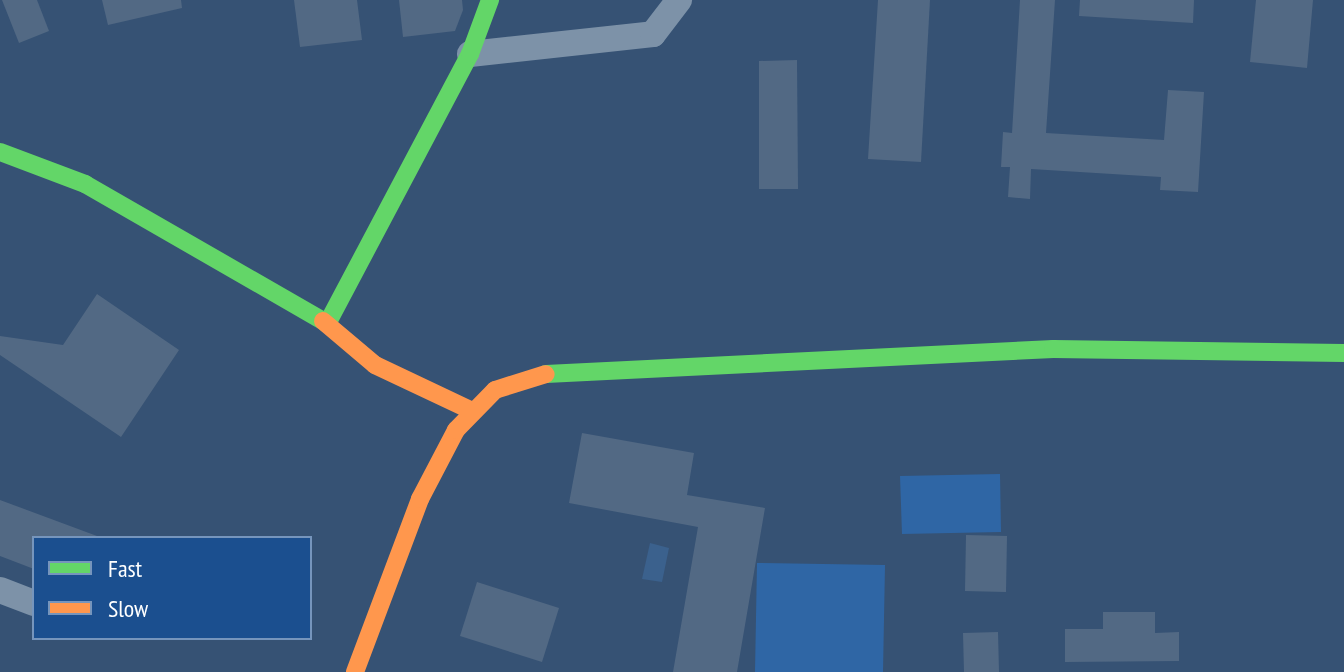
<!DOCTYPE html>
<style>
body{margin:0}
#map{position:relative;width:1344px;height:672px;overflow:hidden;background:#365274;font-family:"PT Sans Narrow",sans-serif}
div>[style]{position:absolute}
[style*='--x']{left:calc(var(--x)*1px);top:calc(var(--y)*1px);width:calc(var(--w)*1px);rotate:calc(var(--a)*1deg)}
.green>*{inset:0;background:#2f66a5}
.water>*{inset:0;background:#3b618d}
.building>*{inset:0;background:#526984}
.street>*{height:26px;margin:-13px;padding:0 13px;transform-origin:13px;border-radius:13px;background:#7d92a8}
.fast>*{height:18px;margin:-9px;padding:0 9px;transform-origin:9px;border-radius:9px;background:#63d668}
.slow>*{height:18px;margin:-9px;padding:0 9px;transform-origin:9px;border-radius:9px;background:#ff974d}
span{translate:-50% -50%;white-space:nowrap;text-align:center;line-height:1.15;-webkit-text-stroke:7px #1b4f8f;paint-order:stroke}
.legend{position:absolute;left:32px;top:536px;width:280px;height:104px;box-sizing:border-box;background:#1b4f8f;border:2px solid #7695bc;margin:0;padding:10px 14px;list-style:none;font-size:24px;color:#fff}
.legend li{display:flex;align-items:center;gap:16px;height:40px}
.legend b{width:40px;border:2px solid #7695bc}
</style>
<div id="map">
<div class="green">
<div style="clip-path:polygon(1000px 474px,1001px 532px,902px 534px,900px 476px)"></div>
<div style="clip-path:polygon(757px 563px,885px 565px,883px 672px,755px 672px)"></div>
</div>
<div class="water">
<div style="clip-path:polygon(650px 543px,669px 548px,662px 582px,642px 579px)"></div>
</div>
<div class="building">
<div style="clip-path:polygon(2px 0,37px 0,49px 31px,19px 43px)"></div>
<div style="clip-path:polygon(102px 0,181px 0,182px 8px,108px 25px)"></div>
<div style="clip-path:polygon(294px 0,357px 0,362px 40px,300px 47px)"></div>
<div style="clip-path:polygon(399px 0,462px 0,463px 10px,455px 31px,403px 37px)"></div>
<div style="clip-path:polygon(878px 0,930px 0,921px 162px,868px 159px)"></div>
<div style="clip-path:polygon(1020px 0,1055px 0,1046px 133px,1164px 140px,1168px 90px,1204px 92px,1198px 192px,1160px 190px,1161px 177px,1031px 169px,1030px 199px,1008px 197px,1010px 167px,1001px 167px,1003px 132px,1012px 133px)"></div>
<div style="clip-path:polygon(1080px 0,1194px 0,1193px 23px,1079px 16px)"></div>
<div style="clip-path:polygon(1256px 0,1313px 0,1307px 68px,1250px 62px)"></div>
<div style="clip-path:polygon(797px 60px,798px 189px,759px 189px,759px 61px)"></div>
<div style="clip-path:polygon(97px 294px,179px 350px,121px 437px,0 355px,0 336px,63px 345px)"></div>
<div style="clip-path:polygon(582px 433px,694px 453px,687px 495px,765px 508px,737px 672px,673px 672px,698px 527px,569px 503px)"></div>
<div style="clip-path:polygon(0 500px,97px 536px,97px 538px,34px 538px,34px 569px,0 556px)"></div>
<div style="clip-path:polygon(966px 535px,1007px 536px,1006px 592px,965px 591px)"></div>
<div style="clip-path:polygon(477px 582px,559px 608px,542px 662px,460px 636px)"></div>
<div style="clip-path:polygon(1103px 612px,1155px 612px,1155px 633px,1179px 632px,1179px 661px,1065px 662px,1065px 629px,1103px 629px)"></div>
<div style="clip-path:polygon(998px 632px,999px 672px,964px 672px,963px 633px)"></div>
</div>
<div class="street">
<div style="--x:470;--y:54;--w:184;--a:-6.2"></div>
<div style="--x:653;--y:34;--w:43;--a:-52.6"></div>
<div style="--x:0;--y:590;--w:36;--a:21"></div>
</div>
<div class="fast">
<div style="--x:0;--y:152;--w:91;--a:20.6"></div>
<div style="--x:85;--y:184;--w:275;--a:29.9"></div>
<div style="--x:327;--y:324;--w:306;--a:-62.1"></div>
<div style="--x:470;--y:54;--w:58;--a:-69.7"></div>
<div style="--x:546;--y:374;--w:508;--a:-2.82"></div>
<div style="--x:1053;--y:349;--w:291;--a:0.8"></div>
</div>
<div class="slow">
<div style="--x:323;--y:321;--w:68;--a:40.2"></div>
<div style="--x:375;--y:365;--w:105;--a:25.3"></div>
<div style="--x:355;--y:672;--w:185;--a:-69.4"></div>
<div style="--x:420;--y:499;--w:78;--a:-62.4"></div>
<div style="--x:456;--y:430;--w:56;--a:-45.7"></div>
<div style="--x:495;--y:390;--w:53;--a:-17.4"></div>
</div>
<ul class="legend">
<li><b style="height:10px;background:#63d668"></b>Fast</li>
<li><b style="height:10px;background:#ff974d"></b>Slow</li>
</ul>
</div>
